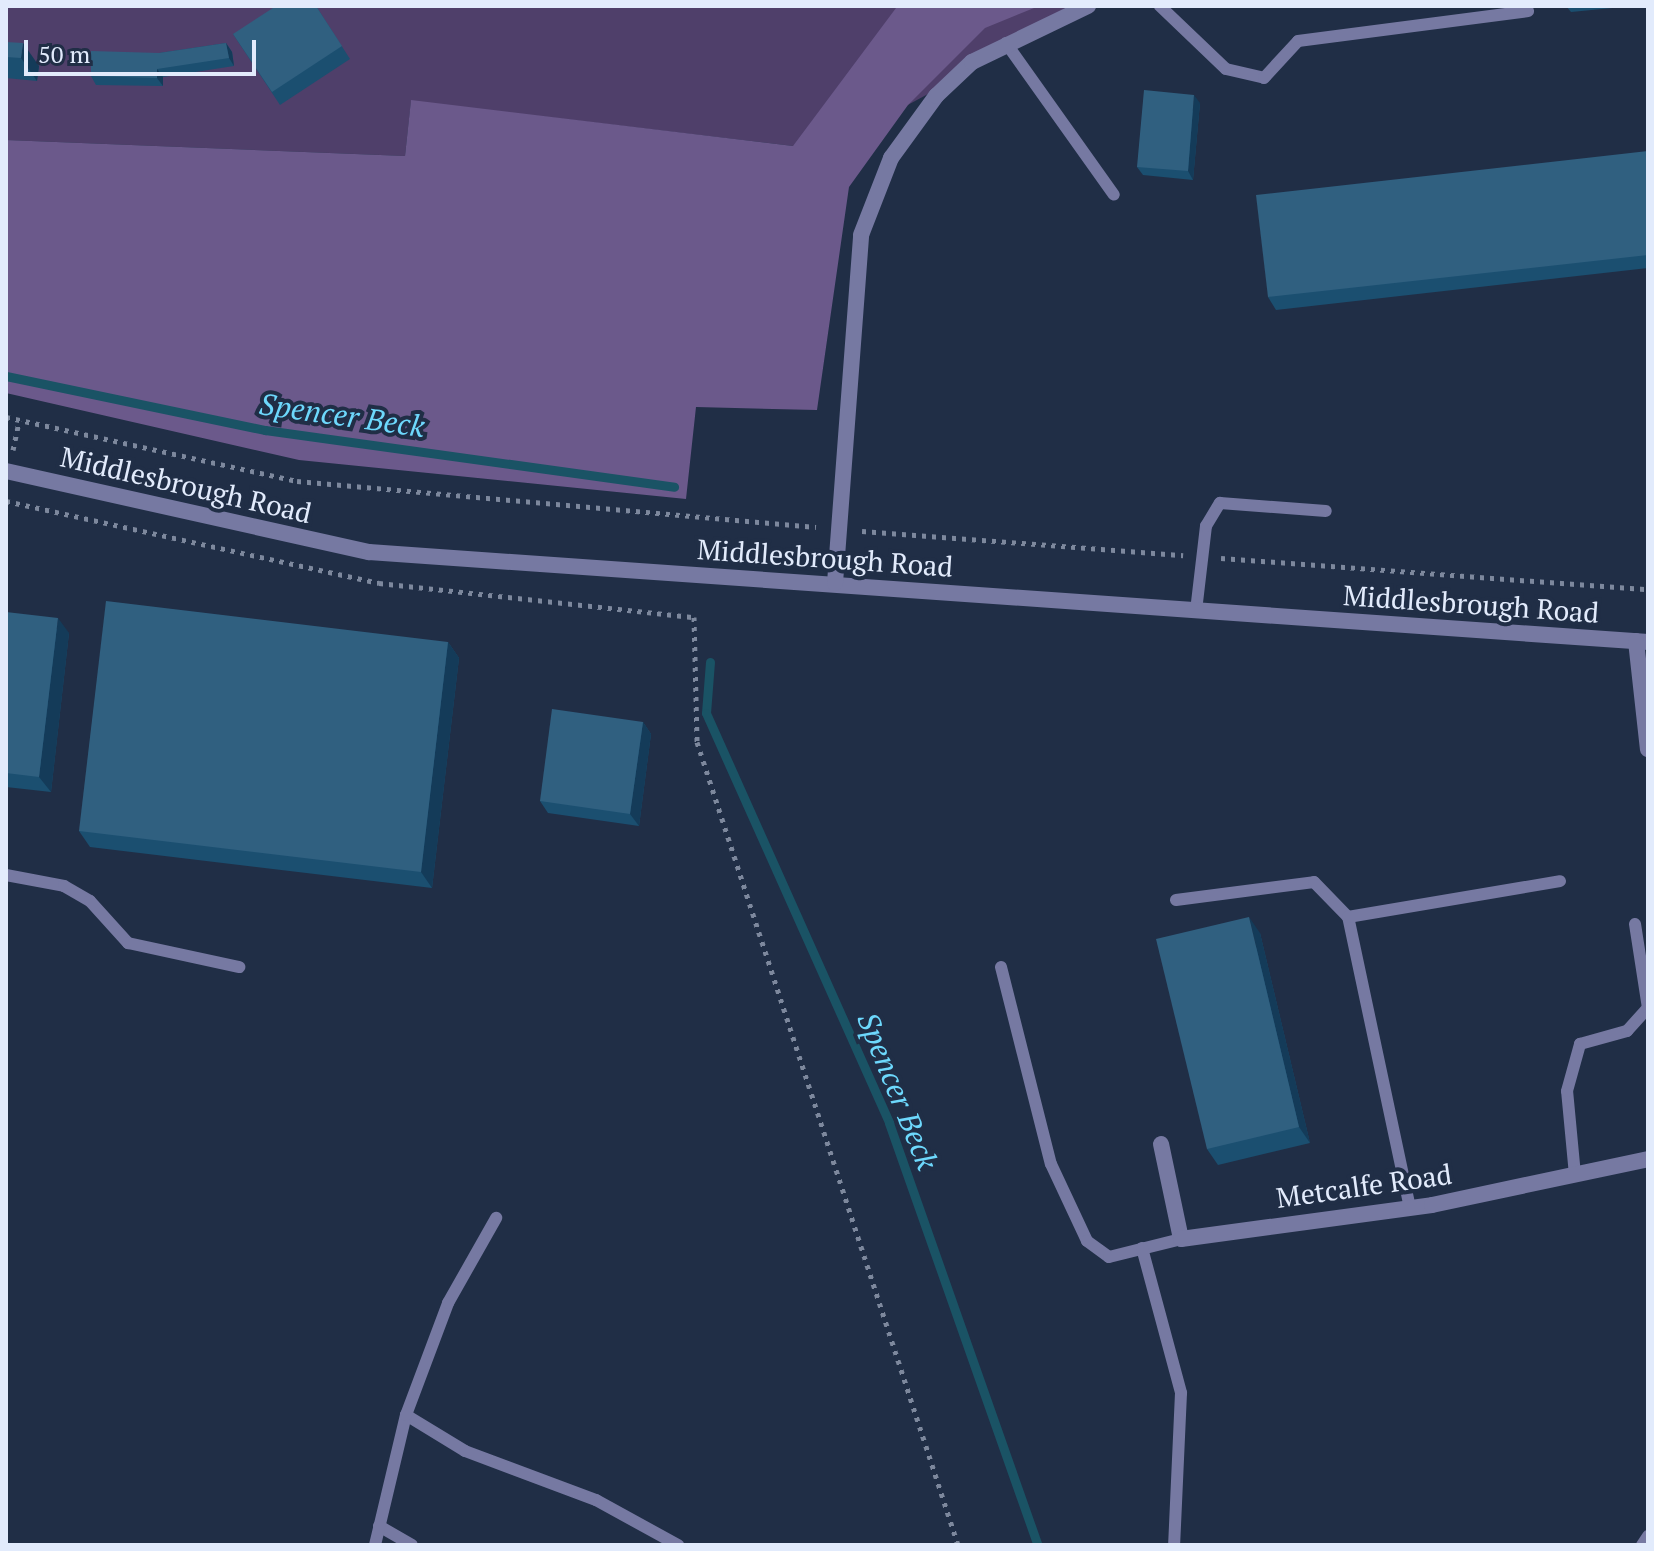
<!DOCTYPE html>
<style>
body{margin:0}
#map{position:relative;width:1654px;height:1551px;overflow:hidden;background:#202e46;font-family:"PT Serif",serif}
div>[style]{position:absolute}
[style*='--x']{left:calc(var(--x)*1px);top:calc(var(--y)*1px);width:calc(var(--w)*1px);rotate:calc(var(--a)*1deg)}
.green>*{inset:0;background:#4f3f6a}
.forest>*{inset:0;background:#6b598b}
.stream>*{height:9px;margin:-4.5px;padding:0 4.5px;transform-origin:4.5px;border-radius:4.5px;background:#1a5365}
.path>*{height:5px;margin-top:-2.5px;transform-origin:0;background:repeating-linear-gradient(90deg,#7d889d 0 4px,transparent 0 10px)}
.service>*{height:12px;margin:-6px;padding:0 6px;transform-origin:6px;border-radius:6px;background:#7679a2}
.minor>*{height:16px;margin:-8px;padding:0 8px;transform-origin:8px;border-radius:8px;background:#7679a2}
.wall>*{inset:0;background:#1b4f70}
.shaded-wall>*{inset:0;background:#143b59}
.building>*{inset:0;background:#306080}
span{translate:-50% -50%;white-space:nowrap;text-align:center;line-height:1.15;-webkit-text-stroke:8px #202e46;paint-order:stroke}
.street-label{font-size:28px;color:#e2ebfc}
.water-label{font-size:30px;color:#6dd8fc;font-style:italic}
.frame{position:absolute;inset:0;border:8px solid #e2ebfc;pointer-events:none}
.scale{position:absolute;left:24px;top:40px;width:232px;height:36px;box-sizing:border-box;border:4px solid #e2ebfc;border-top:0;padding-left:10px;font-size:24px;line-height:28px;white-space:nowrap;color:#e2ebfc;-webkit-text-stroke:6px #202e46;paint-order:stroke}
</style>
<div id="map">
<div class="green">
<div style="clip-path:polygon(6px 6px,1091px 6px,852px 135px,793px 146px,411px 101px,405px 156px,6px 140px)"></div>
</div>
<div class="forest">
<div style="clip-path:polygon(1039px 6px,985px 28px,908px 105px,849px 187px,817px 410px,696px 407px,686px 499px,299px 460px,6px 393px,6px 140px,405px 156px,411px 100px,793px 146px,896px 8px)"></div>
</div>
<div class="stream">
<div style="--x:6;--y:376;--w:265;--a:11.8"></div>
<div style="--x:265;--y:430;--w:413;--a:7.9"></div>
<div style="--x:710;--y:662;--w:51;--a:94.5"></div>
<div style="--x:706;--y:713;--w:449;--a:65.9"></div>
<div style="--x:889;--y:1123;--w:448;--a:70.6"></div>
</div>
<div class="path">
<div style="--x:6;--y:417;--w:298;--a:12.4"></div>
<div style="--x:297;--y:481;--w:521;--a:5.07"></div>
<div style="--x:13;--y:450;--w:30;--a:-78"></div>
<div style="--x:6;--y:501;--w:382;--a:12.4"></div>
<div style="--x:379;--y:583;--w:317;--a:6.2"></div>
<div style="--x:694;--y:617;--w:125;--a:88.6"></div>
<div style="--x:697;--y:742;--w:844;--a:71.99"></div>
<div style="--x:862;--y:531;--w:322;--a:4.3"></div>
<div style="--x:1221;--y:558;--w:428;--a:4.2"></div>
</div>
<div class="service">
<div style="--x:1160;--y:6;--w:91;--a:43.7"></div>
<div style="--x:1226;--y:69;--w:39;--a:13"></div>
<div style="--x:1264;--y:78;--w:50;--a:-47.4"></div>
<div style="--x:1298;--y:41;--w:232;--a:-7.4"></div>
<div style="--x:1006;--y:43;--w:186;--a:54.6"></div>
<div style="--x:1196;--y:611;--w:86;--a:-83.3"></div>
<div style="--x:1206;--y:526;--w:27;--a:-59"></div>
<div style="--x:1220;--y:503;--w:106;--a:4.3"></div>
<div style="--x:6;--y:875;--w:59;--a:10.7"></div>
<div style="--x:64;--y:886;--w:30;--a:30"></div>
<div style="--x:90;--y:901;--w:57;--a:47.9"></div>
<div style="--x:128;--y:943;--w:114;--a:12.2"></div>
<div style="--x:1176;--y:900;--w:139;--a:-7.4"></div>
<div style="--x:1314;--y:882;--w:49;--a:45.8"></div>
<div style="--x:1001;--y:967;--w:203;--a:75.8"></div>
<div style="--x:1051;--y:1164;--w:85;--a:64.9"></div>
<div style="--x:1087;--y:1241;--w:27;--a:36"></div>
<div style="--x:1109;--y:1257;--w:74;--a:-14"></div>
<div style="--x:1575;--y:1175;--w:84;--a:-95.4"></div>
<div style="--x:1567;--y:1091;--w:49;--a:-74.5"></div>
<div style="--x:1580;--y:1044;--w:49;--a:-15.5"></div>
<div style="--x:1627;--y:1031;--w:31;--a:-48"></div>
<div style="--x:1648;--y:1008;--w:85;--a:-98.8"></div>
<div style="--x:1410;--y:1208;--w:298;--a:-102"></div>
<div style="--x:1348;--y:917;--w:215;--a:-9.6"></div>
<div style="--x:1142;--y:1248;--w:150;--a:74.9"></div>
<div style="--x:1181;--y:1393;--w:152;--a:92.6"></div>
<div style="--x:406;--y:1415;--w:69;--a:31.4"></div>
<div style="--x:465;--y:1451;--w:140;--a:20.5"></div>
<div style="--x:596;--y:1500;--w:94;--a:28.8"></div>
<div style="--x:379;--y:1526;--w:38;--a:30"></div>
<div style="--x:375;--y:1545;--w:134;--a:-76.6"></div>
<div style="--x:406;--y:1415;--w:120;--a:-69.4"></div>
<div style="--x:448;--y:1303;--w:98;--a:-60.5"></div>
<div style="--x:1642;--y:1545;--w:11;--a:-56"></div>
</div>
<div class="minor">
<div style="--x:6;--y:471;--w:372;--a:12.6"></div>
<div style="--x:369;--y:552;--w:1282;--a:4.03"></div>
<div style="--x:835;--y:583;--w:349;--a:-85.7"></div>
<div style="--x:861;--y:235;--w:83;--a:-68.7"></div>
<div style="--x:891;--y:158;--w:77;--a:-54"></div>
<div style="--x:936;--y:96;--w:50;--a:-43.4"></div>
<div style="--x:972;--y:62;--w:129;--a:-25.8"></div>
<div style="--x:1636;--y:641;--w:109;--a:83.7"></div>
<div style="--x:1161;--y:1144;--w:97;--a:78.1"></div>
<div style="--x:1181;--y:1239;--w:253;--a:-7.7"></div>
<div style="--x:1432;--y:1205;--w:221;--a:-12"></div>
</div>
<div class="wall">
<div style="clip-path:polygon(316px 6px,350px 59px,280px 105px,233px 34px)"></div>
<div style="clip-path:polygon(1566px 6px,1633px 6px,1571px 12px)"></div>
<div style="clip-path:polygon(6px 42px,39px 66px,37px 81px,6px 78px)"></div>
<div style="clip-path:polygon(226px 43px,232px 52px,234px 66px,163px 77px,163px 86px,96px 85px,91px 76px,159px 53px)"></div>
<div style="clip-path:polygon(1200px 103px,1193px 180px,1143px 175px,1137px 167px)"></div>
<div style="clip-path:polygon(1648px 151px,1648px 268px,1276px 310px,1268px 297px)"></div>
<div style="clip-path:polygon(6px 612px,69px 633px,51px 792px,6px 787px)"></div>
<div style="clip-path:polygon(448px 642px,459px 658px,432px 888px,90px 847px,79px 831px)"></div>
<div style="clip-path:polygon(643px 722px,651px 734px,639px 826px,548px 813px,540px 801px)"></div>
<div style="clip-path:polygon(1260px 933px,1310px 1143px,1218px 1165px,1207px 1149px)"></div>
</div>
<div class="shaded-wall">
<div style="clip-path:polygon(23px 43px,39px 66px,37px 81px,21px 58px)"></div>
<div style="clip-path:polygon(226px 43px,232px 52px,234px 66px,229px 58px)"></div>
<div style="clip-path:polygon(157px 69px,163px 77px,163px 86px,157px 78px)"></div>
<div style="clip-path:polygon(1194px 95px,1200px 103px,1193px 180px,1188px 171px)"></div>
<div style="clip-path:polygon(58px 618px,69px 633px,51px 792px,39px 777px)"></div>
<div style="clip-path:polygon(448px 642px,459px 658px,432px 888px,421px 872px)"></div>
<div style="clip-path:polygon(643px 722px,651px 734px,639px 826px,630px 814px)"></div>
<div style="clip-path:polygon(1249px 917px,1260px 933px,1310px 1143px,1299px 1127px)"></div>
</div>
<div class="building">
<div style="clip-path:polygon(276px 6px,316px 6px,342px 46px,272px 92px,233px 34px)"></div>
<div style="clip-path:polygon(6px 42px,23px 43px,21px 58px,6px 57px)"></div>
<div style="clip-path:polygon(226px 43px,229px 58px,157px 69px,157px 78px,91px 76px,91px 51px,159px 53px)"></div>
<div style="clip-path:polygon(1144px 90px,1194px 95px,1188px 171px,1137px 167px)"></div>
<div style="clip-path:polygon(1648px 151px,1648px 255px,1268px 297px,1256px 195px)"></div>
<div style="clip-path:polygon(106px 601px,448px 642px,421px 872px,79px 831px)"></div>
<div style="clip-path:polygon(6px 612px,58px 618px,39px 777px,6px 773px)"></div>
<div style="clip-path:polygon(552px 709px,643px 722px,630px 814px,540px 801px)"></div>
<div style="clip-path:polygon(1249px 917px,1299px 1127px,1207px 1149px,1156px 939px)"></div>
</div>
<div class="street-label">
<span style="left:186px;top:485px;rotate:13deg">Middlesbrough Road</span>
<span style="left:825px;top:558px;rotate:4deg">Middlesbrough Road</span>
<span style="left:1471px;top:604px;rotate:4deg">Middlesbrough Road</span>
<span style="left:1364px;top:1186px;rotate:-8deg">Metcalfe Road</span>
</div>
<div class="water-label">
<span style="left:342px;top:415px;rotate:8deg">Spencer Beck</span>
<span style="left:898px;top:1091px;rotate:68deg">Spencer Beck</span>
</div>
<div class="frame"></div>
<div class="scale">50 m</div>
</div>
